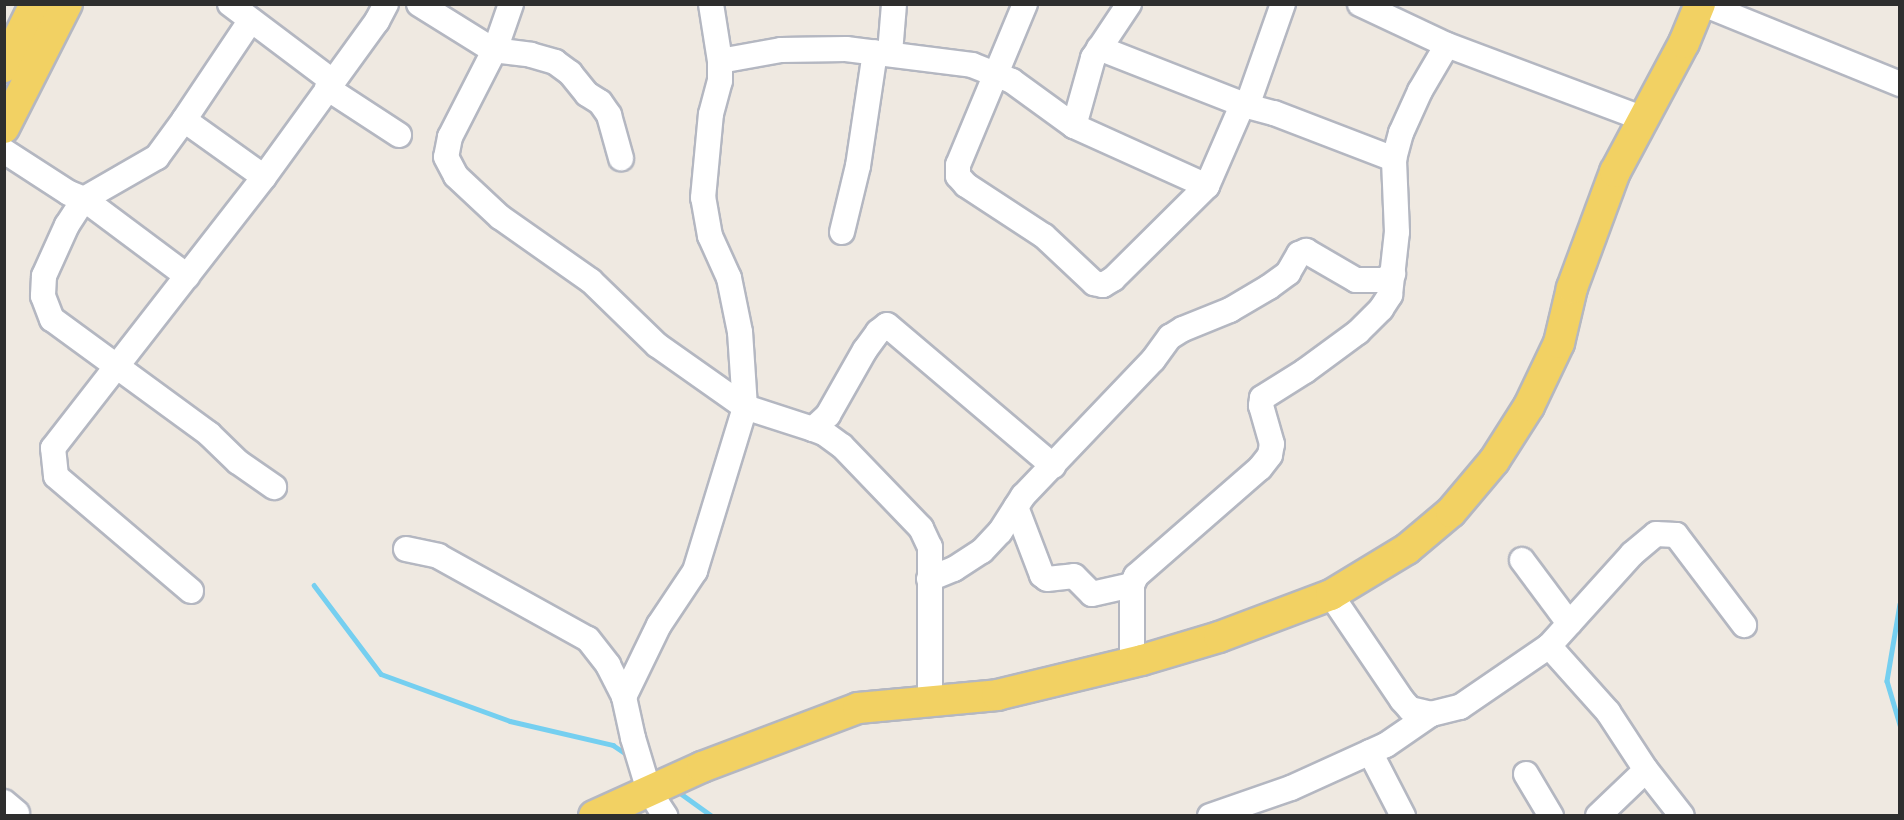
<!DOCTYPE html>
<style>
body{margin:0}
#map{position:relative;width:1904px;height:820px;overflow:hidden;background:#efe9e1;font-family:"Nunito Sans",sans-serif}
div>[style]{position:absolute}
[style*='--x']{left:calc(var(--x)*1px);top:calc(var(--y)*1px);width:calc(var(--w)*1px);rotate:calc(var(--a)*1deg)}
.stream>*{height:4.5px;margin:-2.25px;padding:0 2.25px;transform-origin:2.25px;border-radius:2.25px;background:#75cff0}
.roads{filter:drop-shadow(2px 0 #b4b7c1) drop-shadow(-2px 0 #b4b7c1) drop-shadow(0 2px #b4b7c1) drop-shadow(0 -2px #b4b7c1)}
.minor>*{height:24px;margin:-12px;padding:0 12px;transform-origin:12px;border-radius:12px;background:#fff}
.major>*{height:30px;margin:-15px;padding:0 15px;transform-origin:15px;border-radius:15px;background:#f2d163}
span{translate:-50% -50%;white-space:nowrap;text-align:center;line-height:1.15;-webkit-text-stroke:6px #fff;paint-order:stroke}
.frame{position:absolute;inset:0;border:6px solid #2e2e2e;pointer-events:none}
</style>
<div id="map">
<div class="stream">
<div style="--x:314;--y:585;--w:111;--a:53"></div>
<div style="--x:381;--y:674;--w:137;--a:20"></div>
<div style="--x:510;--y:721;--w:106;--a:13.1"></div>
<div style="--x:613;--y:745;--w:18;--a:34"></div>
<div style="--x:1900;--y:604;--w:78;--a:99.6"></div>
<div style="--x:1887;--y:681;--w:46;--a:73.5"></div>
<div style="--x:676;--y:790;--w:44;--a:35.8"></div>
</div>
<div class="roads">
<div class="minor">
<div style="--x:230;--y:4;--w:128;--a:37"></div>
<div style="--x:419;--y:4;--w:87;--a:31.9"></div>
<div style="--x:493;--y:50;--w:38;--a:7"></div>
<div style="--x:531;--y:55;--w:25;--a:16"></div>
<div style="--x:555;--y:62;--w:19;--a:36"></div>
<div style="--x:570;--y:73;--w:27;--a:51"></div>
<div style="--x:587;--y:94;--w:15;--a:32"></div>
<div style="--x:600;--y:102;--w:16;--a:55"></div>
<div style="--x:609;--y:115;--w:45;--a:74.4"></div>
<div style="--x:511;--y:4;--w:46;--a:109.2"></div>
<div style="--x:496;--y:47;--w:101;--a:117.1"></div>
<div style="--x:450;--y:137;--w:20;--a:101"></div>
<div style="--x:446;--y:157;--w:21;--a:62"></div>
<div style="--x:456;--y:176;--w:60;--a:43"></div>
<div style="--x:500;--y:217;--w:111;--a:35.1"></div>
<div style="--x:591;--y:281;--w:92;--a:44.1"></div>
<div style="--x:657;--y:345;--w:108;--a:35.2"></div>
<div style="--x:745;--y:407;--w:71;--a:17.9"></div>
<div style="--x:813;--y:429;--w:21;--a:-43"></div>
<div style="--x:828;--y:415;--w:75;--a:-60.4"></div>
<div style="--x:865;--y:350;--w:22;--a:-54"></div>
<div style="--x:878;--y:332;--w:11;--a:-38"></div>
<div style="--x:887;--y:325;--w:218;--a:40.3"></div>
<div style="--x:1025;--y:4;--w:174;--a:112.6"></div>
<div style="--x:958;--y:165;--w:11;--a:90"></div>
<div style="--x:958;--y:176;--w:12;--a:48"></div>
<div style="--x:966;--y:185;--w:93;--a:33.2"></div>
<div style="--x:1044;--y:236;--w:69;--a:43.2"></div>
<div style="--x:1094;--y:283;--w:9;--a:13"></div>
<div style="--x:1103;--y:285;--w:12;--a:-31"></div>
<div style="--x:1113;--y:279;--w:132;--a:-44.7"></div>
<div style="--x:1207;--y:186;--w:83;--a:-66.5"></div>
<div style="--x:1240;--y:110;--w:8;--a:-30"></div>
<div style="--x:1247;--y:106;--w:28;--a:15"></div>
<div style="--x:1274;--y:113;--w:129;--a:21"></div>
<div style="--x:1360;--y:4;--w:96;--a:25.2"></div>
<div style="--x:1447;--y:45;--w:207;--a:20.6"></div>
<div style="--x:1703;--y:4;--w:213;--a:22.1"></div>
<div style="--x:1099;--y:48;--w:159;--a:21.4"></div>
<div style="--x:1247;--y:106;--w:108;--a:-70.6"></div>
<div style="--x:890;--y:53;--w:49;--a:-85.3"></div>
<div style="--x:720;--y:61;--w:62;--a:-10.2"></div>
<div style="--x:781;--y:50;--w:65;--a:-0.9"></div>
<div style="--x:846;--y:49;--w:127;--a:7.2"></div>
<div style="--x:972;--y:65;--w:43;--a:21.8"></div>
<div style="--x:1012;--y:81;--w:77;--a:36"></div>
<div style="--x:1074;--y:126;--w:146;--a:24.3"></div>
<div style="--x:327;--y:88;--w:86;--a:33.1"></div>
<div style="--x:184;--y:120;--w:120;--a:-56.2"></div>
<div style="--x:1074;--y:126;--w:71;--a:-74.4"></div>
<div style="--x:1093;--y:58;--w:65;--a:-56.3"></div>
<div style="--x:4;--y:151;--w:77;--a:32.9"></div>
<div style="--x:69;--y:193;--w:16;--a:22"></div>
<div style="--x:84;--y:199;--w:129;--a:36.8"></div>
<div style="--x:264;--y:177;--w:98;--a:-144.5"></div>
<div style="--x:184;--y:120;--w:46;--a:126.1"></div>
<div style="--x:157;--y:157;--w:84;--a:150.1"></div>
<div style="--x:84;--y:199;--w:31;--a:123"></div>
<div style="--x:67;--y:225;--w:56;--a:114.3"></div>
<div style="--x:44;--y:276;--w:20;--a:93"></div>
<div style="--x:43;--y:296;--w:25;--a:69"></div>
<div style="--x:52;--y:319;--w:195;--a:36.2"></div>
<div style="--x:209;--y:434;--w:40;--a:44"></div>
<div style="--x:238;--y:462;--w:44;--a:34.8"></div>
<div style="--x:842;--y:232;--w:68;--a:-76.4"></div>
<div style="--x:858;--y:166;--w:115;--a:-81.5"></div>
<div style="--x:813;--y:429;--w:12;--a:20"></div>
<div style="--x:824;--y:433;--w:22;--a:36"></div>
<div style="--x:842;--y:446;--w:114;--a:46.1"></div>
<div style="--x:921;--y:528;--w:21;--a:65"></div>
<div style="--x:930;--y:547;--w:156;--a:90"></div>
<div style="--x:1016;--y:507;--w:73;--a:69.1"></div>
<div style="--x:1042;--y:575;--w:6;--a:39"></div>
<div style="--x:1047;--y:579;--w:27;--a:-6"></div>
<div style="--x:1074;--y:576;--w:25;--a:45"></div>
<div style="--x:1092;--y:594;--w:41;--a:-12.7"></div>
<div style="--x:406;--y:549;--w:33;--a:12"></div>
<div style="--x:438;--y:556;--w:171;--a:29"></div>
<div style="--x:588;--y:639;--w:33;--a:52"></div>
<div style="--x:608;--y:665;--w:36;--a:63"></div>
<div style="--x:624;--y:697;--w:42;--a:77.6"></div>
<div style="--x:633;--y:738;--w:55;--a:73.2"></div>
<div style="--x:649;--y:791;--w:30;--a:57"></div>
<div style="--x:1522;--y:560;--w:79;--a:53.3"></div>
<div style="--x:929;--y:579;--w:27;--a:-22"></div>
<div style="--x:954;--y:569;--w:33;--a:-33"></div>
<div style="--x:982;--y:551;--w:26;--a:-47"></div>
<div style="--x:1000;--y:532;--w:43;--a:-57.4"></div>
<div style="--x:1023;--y:496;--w:188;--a:-46.3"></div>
<div style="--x:1153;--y:360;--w:29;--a:-54"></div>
<div style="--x:1170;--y:337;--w:15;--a:-32"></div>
<div style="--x:1183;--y:329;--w:51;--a:-22"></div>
<div style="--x:1230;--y:310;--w:45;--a:-30.5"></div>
<div style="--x:1269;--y:287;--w:24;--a:-36"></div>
<div style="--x:1288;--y:273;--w:22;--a:-60"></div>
<div style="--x:1299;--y:254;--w:8;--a:-23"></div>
<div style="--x:1306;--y:251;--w:58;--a:30.1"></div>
<div style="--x:1356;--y:280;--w:27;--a:0"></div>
<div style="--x:1383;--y:280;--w:12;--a:-31"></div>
<div style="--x:191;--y:591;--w:177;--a:-139.6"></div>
<div style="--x:56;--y:476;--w:28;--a:-96"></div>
<div style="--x:53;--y:448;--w:343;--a:-52.1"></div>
<div style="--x:264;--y:177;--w:193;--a:-54.1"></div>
<div style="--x:377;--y:21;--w:19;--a:-62"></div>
<div style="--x:1331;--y:595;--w:127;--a:55.9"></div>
<div style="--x:1402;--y:700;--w:12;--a:48"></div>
<div style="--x:1410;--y:709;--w:22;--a:13"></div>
<div style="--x:1431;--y:714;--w:30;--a:-14"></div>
<div style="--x:1460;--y:707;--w:108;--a:-34.4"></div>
<div style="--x:1549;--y:646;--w:124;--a:-47.9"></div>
<div style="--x:1632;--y:554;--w:31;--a:-40"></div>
<div style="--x:1656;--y:534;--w:20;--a:3"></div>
<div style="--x:1676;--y:535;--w:113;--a:52.9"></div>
<div style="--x:1549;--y:646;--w:89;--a:48.2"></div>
<div style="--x:1608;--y:712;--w:69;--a:56.8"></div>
<div style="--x:1646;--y:770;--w:58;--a:52"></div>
<div style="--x:1132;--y:663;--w:78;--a:-90"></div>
<div style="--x:1132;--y:585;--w:10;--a:-66"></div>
<div style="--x:1136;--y:576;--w:164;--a:-41.1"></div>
<div style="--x:1260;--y:468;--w:16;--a:-52"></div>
<div style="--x:1270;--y:455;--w:11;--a:-80"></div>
<div style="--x:1272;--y:444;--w:40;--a:-106"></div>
<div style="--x:1261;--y:406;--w:8;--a:-83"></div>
<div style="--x:1262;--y:398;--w:51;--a:-32.1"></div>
<div style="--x:1305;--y:371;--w:66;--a:-36.3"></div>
<div style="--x:1358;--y:332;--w:33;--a:-45"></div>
<div style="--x:1381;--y:309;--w:17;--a:-57"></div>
<div style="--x:1390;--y:295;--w:63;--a:-83.7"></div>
<div style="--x:1397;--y:232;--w:73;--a:-92.4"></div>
<div style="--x:1394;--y:159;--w:27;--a:-75"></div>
<div style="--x:1401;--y:133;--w:46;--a:-65.7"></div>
<div style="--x:1420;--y:91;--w:53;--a:-59.6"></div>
<div style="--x:624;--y:697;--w:80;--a:-64.1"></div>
<div style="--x:659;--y:625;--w:65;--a:-56.3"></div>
<div style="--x:695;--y:571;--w:171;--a:-73"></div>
<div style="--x:745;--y:407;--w:75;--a:-93.8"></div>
<div style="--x:740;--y:332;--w:55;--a:-101.5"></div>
<div style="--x:729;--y:278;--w:46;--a:-114.3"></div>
<div style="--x:710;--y:236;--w:39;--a:-100"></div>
<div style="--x:703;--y:198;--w:84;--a:-84.6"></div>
<div style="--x:711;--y:114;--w:34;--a:-75"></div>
<div style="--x:720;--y:81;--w:20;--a:-90"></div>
<div style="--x:720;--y:61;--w:58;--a:-99"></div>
<div style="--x:1370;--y:752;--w:72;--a:62.7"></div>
<div style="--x:1526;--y:774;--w:49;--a:59.2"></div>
<div style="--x:4;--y:802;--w:17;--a:40"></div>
<div style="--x:1210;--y:816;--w:86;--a:-19.1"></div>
<div style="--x:1291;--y:788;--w:104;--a:-24.4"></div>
<div style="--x:1386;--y:745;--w:55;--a:-34.6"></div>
<div style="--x:1598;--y:816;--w:66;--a:-43.8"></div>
</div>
<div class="major">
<div style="--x:4;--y:67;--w:70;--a:-63.8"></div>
<div style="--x:4;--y:128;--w:139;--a:-63.1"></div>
<div style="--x:594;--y:816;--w:119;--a:-24.4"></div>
<div style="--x:702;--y:767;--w:167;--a:-20.7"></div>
<div style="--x:858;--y:708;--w:140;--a:-5.3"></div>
<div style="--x:997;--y:695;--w:149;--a:-13.6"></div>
<div style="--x:1142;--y:660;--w:80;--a:-16.6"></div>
<div style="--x:1219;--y:637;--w:120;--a:-20.6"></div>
<div style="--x:1331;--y:595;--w:89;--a:-31.2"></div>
<div style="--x:1407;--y:549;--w:57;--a:-40.1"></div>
<div style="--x:1451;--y:512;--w:67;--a:-49.9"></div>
<div style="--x:1494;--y:461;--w:65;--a:-57.5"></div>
<div style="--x:1529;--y:406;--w:70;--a:-64.5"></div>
<div style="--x:1559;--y:343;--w:57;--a:-76.7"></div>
<div style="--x:1572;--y:288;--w:124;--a:-69.7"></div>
<div style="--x:1615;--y:172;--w:146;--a:-61.9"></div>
<div style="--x:1684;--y:43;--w:42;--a:-67.7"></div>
</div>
</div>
<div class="frame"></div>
</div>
